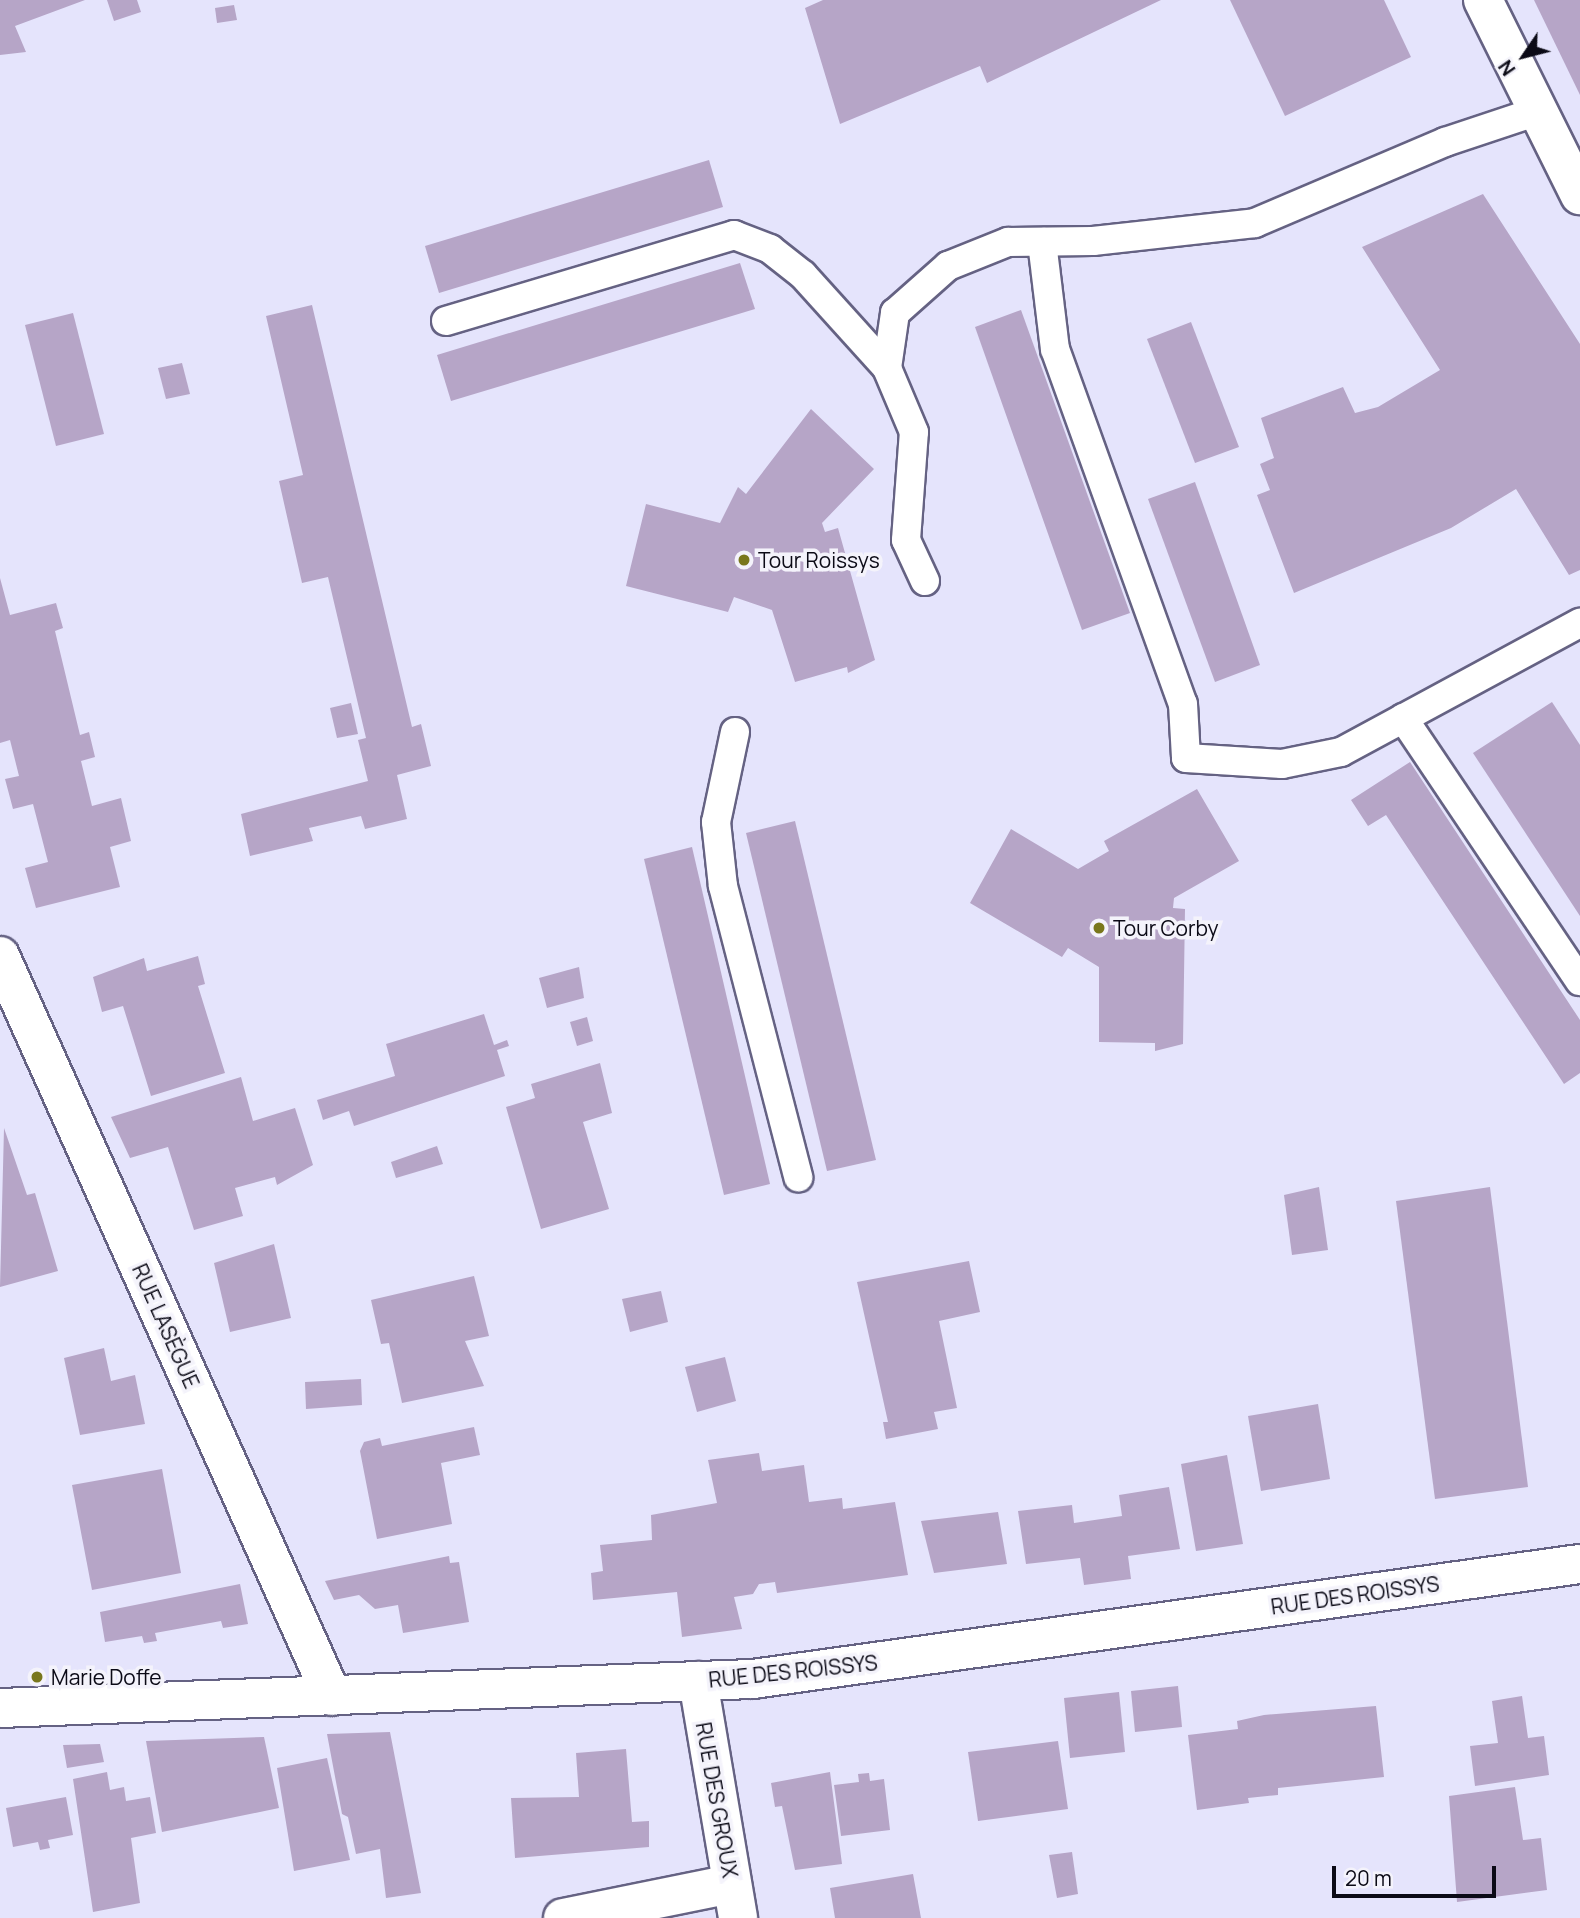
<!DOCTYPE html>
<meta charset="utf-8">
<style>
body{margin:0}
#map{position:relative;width:1580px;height:1918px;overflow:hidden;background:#e5e4fc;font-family:Manrope,sans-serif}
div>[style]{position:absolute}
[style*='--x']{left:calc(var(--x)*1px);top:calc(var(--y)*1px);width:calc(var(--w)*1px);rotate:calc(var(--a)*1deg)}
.building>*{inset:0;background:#b6a5c7}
.roads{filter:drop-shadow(2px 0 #656283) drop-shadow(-2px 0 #656283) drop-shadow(0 2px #656283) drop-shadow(0 -2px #656283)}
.lane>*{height:28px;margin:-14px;padding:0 14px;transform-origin:14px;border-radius:14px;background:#fff}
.street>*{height:38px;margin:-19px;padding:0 19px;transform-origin:19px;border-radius:19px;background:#fff}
.secondary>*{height:38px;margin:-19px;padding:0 19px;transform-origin:19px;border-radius:19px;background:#fff}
.dots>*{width:19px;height:19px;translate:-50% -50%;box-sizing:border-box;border:4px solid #f4f3fb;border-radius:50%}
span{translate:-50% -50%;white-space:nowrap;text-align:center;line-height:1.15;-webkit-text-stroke:7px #f4f3fb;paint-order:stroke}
.poi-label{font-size:21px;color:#0b0a16}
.left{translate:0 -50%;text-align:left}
.street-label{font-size:21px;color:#0b0a16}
.north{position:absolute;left:1489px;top:21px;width:70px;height:70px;-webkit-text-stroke:5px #f4f3fb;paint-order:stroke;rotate:235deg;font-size:19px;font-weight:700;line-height:28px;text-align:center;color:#0b0a16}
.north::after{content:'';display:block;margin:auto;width:24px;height:32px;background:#0b0a16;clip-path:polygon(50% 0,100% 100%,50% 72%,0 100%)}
.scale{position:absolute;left:1332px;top:1866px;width:164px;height:32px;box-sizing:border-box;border:4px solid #0b0a16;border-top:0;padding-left:9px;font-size:21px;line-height:24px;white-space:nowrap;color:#0b0a16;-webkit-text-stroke:5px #f4f3fb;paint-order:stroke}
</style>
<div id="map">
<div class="building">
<div style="clip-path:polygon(0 0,85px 0,15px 26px,26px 52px,0 55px)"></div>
<div style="clip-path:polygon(107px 0,137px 0,141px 12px,114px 21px)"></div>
<div style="clip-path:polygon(823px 0,1161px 0,987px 83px,980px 66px,840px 124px,805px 8px)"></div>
<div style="clip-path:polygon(1230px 0,1384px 0,1411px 57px,1285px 116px)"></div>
<div style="clip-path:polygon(1534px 0,1580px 0,1580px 95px)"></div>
<div style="clip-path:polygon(234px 5px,237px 20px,217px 23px,215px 8px)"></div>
<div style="clip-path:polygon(709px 160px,723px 207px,439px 293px,425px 246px)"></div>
<div style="clip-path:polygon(1483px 194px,1580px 344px,1580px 570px,1569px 575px,1516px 489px,1451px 528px,1294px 593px,1257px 495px,1270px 490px,1260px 464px,1274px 458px,1261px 418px,1343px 387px,1355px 413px,1378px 407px,1440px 370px,1362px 247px)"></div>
<div style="clip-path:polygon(740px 263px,755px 309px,451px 401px,437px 355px)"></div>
<div style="clip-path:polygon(312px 305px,412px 727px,421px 724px,431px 766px,397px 775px,407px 819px,365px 829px,361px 816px,309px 828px,313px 841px,250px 856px,241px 814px,368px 781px,358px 740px,366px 738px,328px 577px,302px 583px,279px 481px,303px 475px,266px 316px)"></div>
<div style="clip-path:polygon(1021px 310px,1130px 613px,1082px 630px,975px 327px)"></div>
<div style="clip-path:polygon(73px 313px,104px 434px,56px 446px,25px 325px)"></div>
<div style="clip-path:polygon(1191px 322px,1239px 447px,1195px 463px,1147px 339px)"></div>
<div style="clip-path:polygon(182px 363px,190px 394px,166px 399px,158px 368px)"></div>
<div style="clip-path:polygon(811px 409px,874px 469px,822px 523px,825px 532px,838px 528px,875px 660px,848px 673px,847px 667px,795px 682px,772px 610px,734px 597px,728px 612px,626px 586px,646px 504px,720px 523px,738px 487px,746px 494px)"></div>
<div style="clip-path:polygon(1195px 482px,1260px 665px,1215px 682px,1148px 499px)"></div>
<div style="clip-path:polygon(0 578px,10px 615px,56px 603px,63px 628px,55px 631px,80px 735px,89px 732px,95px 757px,81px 761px,92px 806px,121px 798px,131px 841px,110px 847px,120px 887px,36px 908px,25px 868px,48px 862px,33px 804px,13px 809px,5px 779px,19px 776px,10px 740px,0 743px)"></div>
<div style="clip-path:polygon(1552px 702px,1580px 745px,1580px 916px,1473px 753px)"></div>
<div style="clip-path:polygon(351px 703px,358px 734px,337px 738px,330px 708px)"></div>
<div style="clip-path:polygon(1410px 762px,1580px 1020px,1580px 1073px,1564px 1084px,1386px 815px,1368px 826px,1351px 800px)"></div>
<div style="clip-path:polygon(1197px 789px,1239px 861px,1174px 898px,1173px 908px,1185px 909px,1183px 1044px,1155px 1051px,1155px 1043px,1099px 1042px,1099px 967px,1068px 948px,1062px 957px,970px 903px,1011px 829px,1078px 869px,1109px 851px,1104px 841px)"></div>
<div style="clip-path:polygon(795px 821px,876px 1160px,827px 1171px,746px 833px)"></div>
<div style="clip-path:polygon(692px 847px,770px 1184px,724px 1195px,644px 859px)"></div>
<div style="clip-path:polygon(198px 956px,205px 984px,198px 986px,225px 1073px,151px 1096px,123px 1006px,102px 1012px,93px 977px,144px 958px,147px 971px)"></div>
<div style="clip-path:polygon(579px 967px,584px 998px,547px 1008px,539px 978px)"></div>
<div style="clip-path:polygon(484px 1014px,494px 1045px,507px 1040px,509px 1046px,497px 1050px,505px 1076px,354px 1126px,349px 1111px,323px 1120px,317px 1100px,395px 1076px,386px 1044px)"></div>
<div style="clip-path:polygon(587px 1017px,593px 1041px,577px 1046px,570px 1022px)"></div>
<div style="clip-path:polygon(600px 1063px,612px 1113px,583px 1122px,609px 1209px,541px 1229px,506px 1107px,535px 1098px,531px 1084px)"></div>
<div style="clip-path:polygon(241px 1077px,253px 1121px,295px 1108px,313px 1165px,277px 1185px,275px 1177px,235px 1188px,243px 1216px,194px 1230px,168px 1147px,130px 1158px,111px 1117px)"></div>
<div style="clip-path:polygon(4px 1128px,27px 1195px,35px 1193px,58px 1271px,0 1287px)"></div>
<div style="clip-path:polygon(437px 1146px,443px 1164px,396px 1178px,391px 1162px)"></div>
<div style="clip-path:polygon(1319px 1187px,1328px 1250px,1292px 1255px,1284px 1195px)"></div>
<div style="clip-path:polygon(1490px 1187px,1528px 1487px,1435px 1499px,1396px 1201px)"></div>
<div style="clip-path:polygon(274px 1244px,291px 1318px,230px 1332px,214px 1263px)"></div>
<div style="clip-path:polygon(969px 1261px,980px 1312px,939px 1321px,957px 1408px,934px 1412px,938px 1429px,886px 1439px,883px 1422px,888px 1422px,857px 1282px)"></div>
<div style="clip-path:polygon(474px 1276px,489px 1336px,465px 1341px,484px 1386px,402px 1403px,389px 1343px,381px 1344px,371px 1300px)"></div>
<div style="clip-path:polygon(661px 1291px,668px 1322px,630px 1332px,622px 1299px)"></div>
<div style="clip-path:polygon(104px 1348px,111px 1381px,135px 1375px,145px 1424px,80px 1435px,64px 1358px)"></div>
<div style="clip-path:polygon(725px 1357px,736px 1401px,697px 1412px,685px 1367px)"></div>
<div style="clip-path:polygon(361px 1379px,362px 1405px,306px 1409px,305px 1382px)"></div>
<div style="clip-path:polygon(1318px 1404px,1330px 1479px,1261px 1491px,1248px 1416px)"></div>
<div style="clip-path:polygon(474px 1427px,480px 1455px,441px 1463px,452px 1524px,377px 1539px,360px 1451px,364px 1442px,380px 1438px,382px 1446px)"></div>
<div style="clip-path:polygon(759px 1453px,762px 1471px,804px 1465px,809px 1502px,842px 1498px,843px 1509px,895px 1502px,908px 1575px,777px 1593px,775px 1582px,759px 1584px,753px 1594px,734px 1597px,742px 1629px,682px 1637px,677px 1592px,593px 1600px,591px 1573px,603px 1571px,600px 1545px,652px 1540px,651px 1515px,717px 1503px,708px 1460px)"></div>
<div style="clip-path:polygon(1227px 1455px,1243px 1544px,1196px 1551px,1181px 1464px)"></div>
<div style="clip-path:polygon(162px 1469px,181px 1573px,92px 1590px,72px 1485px)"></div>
<div style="clip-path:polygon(1169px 1487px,1180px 1549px,1128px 1556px,1131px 1579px,1084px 1585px,1080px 1558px,1026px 1564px,1018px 1511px,1072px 1505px,1074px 1523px,1122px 1516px,1119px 1495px)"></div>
<div style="clip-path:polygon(998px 1512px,1007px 1564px,934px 1573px,921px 1521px)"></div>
<div style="clip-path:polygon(449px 1556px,450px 1563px,459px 1562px,469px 1622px,403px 1633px,398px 1605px,375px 1609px,359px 1595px,334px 1600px,325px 1581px)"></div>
<div style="clip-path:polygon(240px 1584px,248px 1624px,223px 1628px,221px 1621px,155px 1633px,157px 1641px,144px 1643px,142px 1636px,105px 1642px,100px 1612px)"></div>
<div style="clip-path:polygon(1178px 1686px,1182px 1727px,1135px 1732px,1131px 1691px)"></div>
<div style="clip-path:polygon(1119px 1692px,1125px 1752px,1070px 1758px,1064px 1698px)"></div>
<div style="clip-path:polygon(1522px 1696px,1528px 1738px,1544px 1736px,1549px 1775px,1475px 1786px,1470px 1746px,1498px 1743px,1492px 1701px)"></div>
<div style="clip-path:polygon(1376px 1706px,1384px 1777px,1278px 1788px,1278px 1795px,1248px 1798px,1249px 1803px,1197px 1810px,1188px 1735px,1238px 1729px,1237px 1721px,1264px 1715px)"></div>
<div style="clip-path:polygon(390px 1732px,421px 1893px,386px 1898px,380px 1849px,356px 1854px,348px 1817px,342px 1814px,327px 1734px)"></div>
<div style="clip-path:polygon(264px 1737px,279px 1808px,162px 1832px,146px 1741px)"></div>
<div style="clip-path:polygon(1058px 1741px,1068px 1809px,978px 1821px,968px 1752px)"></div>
<div style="clip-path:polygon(100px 1744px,104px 1762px,67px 1768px,63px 1745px)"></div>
<div style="clip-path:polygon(626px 1749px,632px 1822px,649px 1821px,649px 1847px,515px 1858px,511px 1798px,579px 1797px,576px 1753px)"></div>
<div style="clip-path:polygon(327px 1758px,350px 1860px,294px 1871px,277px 1768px)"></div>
<div style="clip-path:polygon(107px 1772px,110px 1790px,124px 1787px,126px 1801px,150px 1797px,156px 1833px,131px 1838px,140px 1903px,93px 1912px,73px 1779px)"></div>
<div style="clip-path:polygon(830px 1772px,842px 1864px,795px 1870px,782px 1806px,775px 1807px,771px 1783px)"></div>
<div style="clip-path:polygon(869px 1773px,870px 1781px,884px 1779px,890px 1830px,841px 1836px,834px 1785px,859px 1782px,858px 1774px)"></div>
<div style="clip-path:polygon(1515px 1787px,1523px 1840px,1541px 1838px,1547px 1890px,1457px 1902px,1449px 1796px)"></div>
<div style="clip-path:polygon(66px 1797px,73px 1835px,48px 1840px,50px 1848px,40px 1850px,38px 1842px,13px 1847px,6px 1808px)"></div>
<div style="clip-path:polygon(1072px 1852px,1078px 1894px,1057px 1898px,1049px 1855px)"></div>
<div style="clip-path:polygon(913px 1874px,921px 1918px,835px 1918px,830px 1888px)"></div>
</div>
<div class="roads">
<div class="lane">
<div style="--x:1042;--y:242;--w:108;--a:83.1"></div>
<div style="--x:1055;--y:349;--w:377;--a:70.2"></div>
<div style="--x:1183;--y:704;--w:54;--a:86.8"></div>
<div style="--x:1186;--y:758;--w:96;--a:3.6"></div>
<div style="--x:1282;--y:764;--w:60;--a:-11.5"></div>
<div style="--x:1341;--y:752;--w:272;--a:-28.4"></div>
<div style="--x:446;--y:321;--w:301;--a:-16.6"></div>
<div style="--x:734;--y:235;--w:39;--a:21"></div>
<div style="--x:770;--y:249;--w:42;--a:38.2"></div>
<div style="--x:803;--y:275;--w:125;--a:47.9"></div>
<div style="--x:925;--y:581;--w:45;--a:-114.9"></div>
<div style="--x:906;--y:540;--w:108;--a:-85.8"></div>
<div style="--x:914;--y:432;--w:69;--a:-112.9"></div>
<div style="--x:887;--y:368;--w:56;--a:-81.7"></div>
<div style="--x:895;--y:313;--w:71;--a:-41.6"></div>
<div style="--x:948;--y:266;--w:65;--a:-21.8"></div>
<div style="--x:1008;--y:242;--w:85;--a:-0.7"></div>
<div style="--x:1093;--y:241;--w:163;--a:-6.3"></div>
<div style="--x:1255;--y:223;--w:207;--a:-23.1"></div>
<div style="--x:1445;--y:142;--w:95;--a:-18.4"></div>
<div style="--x:1403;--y:718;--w:317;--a:56.1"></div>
<div style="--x:735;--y:732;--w:92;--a:101.9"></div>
<div style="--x:716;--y:822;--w:64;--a:83.8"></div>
<div style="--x:723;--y:886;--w:301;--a:75.5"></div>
</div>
<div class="street">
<div style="--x:0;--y:956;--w:811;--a:65.84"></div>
<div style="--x:698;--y:1681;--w:240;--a:80.4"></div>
<div style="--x:0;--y:1708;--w:754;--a:-2.21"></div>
<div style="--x:753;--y:1679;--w:835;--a:-7.92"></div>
<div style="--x:563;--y:1918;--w:172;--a:-11.4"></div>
</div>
<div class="secondary">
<div style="--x:1483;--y:0;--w:218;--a:63.6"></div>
</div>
</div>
<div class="dots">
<div style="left:744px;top:560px;background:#79771c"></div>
<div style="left:1099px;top:928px;background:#79771c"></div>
<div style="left:37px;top:1677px;background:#79771c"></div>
</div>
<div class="poi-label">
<span class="left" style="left:758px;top:560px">Tour Roissys</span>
<span class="left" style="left:1113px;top:928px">Tour Corby</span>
<span class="left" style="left:51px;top:1677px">Marie Doffe</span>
</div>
<div class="street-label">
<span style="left:166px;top:1326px;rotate:66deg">RUE LASÈGUE</span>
<span style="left:1355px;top:1595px;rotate:-8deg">RUE DES ROISSYS</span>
<span style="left:793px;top:1671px;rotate:-6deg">RUE DES ROISSYS</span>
<span style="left:717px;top:1800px;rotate:80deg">RUE DES GROUX</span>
</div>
<div class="north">N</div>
<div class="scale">20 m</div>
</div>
